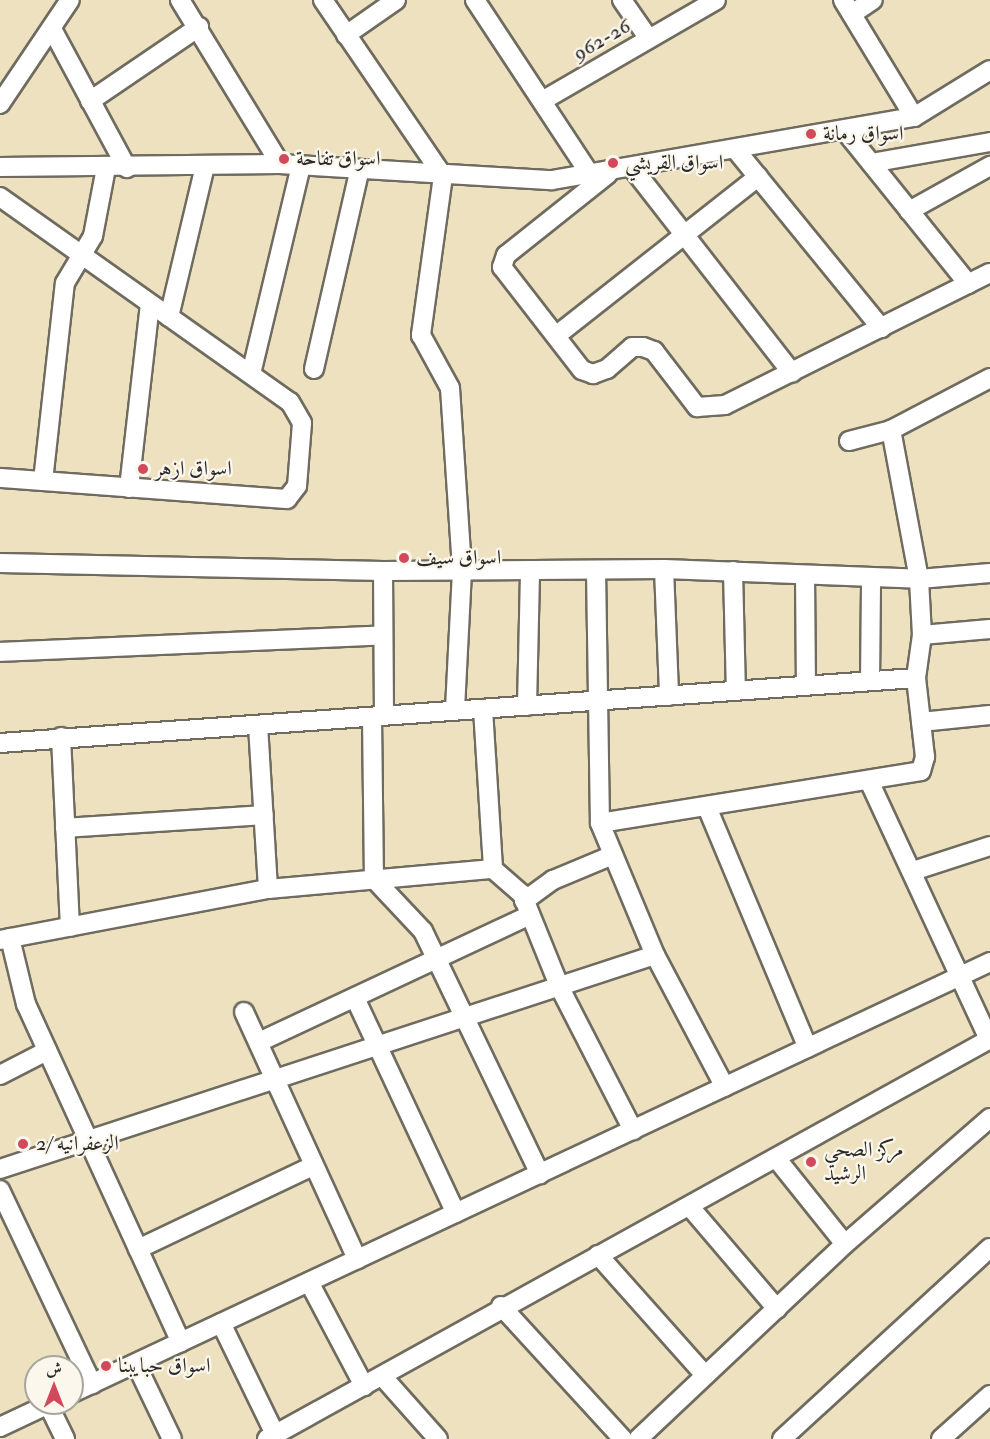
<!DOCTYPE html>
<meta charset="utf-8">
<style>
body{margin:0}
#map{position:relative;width:990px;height:1439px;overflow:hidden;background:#ede1c0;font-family:"IM FELL Double Pica",Amiri,serif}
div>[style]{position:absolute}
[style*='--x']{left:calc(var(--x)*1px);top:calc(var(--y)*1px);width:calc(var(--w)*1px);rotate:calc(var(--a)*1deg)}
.roads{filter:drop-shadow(2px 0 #6f6b5f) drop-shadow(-2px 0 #6f6b5f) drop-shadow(0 2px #6f6b5f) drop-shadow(0 -2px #6f6b5f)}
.minor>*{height:18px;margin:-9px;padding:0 9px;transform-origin:9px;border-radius:9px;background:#fff}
.dots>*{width:16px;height:16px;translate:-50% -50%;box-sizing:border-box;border:3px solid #fbf7ec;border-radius:50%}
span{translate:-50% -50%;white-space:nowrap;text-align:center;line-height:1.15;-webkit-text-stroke:4.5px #fbf7ec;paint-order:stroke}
.street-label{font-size:21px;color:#2b2b2b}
.poi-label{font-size:21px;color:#2b2b2b}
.left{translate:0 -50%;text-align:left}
.north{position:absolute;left:24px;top:1355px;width:60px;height:60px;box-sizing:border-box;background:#fbf7ec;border:2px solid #a8a59f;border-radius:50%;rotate:0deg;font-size:16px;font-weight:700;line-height:24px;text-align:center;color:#2b2b2b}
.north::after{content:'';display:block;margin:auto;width:21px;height:27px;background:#d1495b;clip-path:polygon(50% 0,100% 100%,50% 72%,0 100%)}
</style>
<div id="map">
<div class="roads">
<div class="minor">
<div style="--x:180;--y:0;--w:192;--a:58.6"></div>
<div style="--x:323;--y:0;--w:213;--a:55.7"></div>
<div style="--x:443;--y:176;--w:161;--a:97.9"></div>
<div style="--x:421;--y:335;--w:60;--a:61.3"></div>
<div style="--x:450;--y:388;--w:183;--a:86.2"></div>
<div style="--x:462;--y:571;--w:140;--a:92.9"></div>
<div style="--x:475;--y:0;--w:211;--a:56.6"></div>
<div style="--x:622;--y:0;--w:47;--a:55.3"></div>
<div style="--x:843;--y:0;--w:137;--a:58.7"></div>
<div style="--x:852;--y:14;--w:25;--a:-34"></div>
<div style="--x:52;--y:29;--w:158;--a:61.7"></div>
<div style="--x:346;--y:35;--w:61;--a:-35"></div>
<div style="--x:90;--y:101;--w:132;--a:-34.2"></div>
<div style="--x:542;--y:101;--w:201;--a:-30.1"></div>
<div style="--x:0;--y:104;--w:125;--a:-56.1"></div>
<div style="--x:846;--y:132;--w:195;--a:51.2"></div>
<div style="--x:736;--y:150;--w:230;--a:50.8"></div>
<div style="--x:871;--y:163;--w:121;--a:-10"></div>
<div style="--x:0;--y:167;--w:280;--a:-0.6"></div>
<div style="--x:280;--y:164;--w:272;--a:3.4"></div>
<div style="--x:552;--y:180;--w:367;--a:-9.9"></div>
<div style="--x:914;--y:117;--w:89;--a:-31.7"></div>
<div style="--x:634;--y:170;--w:257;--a:52.1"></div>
<div style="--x:608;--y:174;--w:130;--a:141.5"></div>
<div style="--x:506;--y:255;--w:13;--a:108"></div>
<div style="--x:502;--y:267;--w:130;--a:52.2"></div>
<div style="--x:582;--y:370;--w:12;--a:20"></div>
<div style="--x:593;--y:374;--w:15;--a:-20"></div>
<div style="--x:607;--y:369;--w:33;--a:-41"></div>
<div style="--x:632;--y:347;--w:11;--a:0"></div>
<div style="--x:643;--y:347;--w:12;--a:20"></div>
<div style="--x:654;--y:351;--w:71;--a:52.5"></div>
<div style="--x:697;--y:407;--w:28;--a:-4"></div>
<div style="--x:725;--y:405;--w:296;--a:-26.5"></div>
<div style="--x:0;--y:197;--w:355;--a:35.3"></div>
<div style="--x:290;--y:402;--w:24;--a:60"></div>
<div style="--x:302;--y:423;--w:63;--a:94.5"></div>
<div style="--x:297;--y:486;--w:16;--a:128"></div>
<div style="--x:287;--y:499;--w:288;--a:-175.8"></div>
<div style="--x:909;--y:211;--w:93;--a:-29.1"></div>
<div style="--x:169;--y:317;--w:155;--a:-76.6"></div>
<div style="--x:557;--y:335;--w:256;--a:-38.2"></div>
<div style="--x:314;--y:369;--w:202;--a:-77.1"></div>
<div style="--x:251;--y:374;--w:214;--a:-76.5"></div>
<div style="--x:849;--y:441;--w:43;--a:-14.7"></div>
<div style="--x:891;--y:430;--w:112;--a:-27.7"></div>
<div style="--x:43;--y:481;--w:199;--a:-83.7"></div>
<div style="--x:65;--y:283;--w:55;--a:-59.2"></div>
<div style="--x:93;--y:236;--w:69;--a:-79.2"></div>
<div style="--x:129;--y:488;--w:185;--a:-83.5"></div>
<div style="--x:0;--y:563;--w:383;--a:1.2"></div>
<div style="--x:383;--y:571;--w:281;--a:-0.4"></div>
<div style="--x:664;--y:569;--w:255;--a:2.2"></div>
<div style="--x:919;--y:579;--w:71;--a:-4.8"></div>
<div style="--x:664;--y:569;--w:127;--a:87.7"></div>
<div style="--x:596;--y:570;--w:253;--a:89.1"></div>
<div style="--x:600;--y:823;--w:143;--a:67.4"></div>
<div style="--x:655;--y:955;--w:149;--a:62.1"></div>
<div style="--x:383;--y:571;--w:145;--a:89.6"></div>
<div style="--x:733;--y:571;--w:120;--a:88.6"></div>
<div style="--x:805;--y:575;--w:111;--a:89.5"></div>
<div style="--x:922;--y:635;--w:68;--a:-5"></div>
<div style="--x:0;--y:652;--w:383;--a:-2.5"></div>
<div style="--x:870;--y:681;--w:103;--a:-89.4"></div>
<div style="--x:527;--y:706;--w:135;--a:-88.7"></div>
<div style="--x:483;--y:709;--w:160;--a:86.4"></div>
<div style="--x:372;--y:717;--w:162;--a:89.3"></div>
<div style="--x:374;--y:879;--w:71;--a:46.7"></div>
<div style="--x:423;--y:931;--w:270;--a:64.3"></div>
<div style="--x:921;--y:722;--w:69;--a:-5.8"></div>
<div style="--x:258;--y:725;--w:164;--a:86.5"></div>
<div style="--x:61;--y:737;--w:190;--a:87.3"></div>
<div style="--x:0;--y:743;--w:918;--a:-4.06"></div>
<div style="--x:870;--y:783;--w:282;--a:65.1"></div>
<div style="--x:707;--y:807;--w:261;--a:67.3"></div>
<div style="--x:600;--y:823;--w:325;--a:-9.2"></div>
<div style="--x:921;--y:771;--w:15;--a:-74"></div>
<div style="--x:925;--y:757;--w:80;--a:-96.5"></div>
<div style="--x:916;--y:678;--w:43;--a:-82.1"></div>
<div style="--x:922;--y:635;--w:56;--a:-93.1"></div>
<div style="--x:919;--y:579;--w:152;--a:-100.6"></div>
<div style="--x:65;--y:828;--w:199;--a:-3.7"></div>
<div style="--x:913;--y:871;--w:81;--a:-18"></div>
<div style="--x:524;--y:901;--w:36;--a:-36"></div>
<div style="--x:553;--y:880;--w:65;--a:-22.6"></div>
<div style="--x:10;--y:938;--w:68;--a:76.4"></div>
<div style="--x:26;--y:1004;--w:372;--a:65.4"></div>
<div style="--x:0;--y:940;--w:273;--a:-10.8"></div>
<div style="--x:268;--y:889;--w:226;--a:-5.1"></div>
<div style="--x:493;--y:869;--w:38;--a:41"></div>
<div style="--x:522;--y:894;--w:101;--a:68"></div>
<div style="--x:560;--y:988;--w:160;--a:62.8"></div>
<div style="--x:356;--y:1000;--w:235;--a:64.9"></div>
<div style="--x:244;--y:1012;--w:272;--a:65.4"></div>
<div style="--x:259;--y:1042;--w:299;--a:-25.1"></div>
<div style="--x:0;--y:1075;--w:53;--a:-27.1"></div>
<div style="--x:776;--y:1158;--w:110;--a:51.3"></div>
<div style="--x:0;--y:1169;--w:689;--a:-18.09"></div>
<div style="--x:0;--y:1190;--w:215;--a:64.6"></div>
<div style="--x:690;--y:1207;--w:134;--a:49.5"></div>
<div style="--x:138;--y:1249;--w:194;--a:-25.4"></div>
<div style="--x:598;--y:1255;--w:161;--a:48.3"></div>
<div style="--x:309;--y:1282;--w:118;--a:62.1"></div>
<div style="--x:501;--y:1306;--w:180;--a:47.5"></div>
<div style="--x:221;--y:1323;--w:123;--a:64.1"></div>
<div style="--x:136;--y:1364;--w:83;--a:64.4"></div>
<div style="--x:382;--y:1376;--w:84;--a:48.4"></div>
<div style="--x:72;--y:1393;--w:1014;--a:-25.15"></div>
<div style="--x:48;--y:1404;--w:39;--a:64"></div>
<div style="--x:0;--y:1427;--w:56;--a:-25.2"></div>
<div style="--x:267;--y:1439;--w:826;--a:-28.95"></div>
<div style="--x:638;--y:1439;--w:284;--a:-43.3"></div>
<div style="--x:845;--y:1244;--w:192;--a:-41"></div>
<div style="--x:782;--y:1439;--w:282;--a:-42.6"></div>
<div style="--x:941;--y:1439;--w:66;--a:-41.9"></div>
</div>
</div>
<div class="dots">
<div style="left:811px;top:134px;background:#d1495b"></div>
<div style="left:284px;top:159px;background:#d1495b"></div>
<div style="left:613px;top:163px;background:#d1495b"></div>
<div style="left:143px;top:469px;background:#d1495b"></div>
<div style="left:404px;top:558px;background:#d1495b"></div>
<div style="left:23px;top:1144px;background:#d1495b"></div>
<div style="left:811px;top:1162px;background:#d1495b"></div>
<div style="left:106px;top:1366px;background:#d1495b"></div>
</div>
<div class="street-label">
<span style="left:602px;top:40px;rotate:-30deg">962-26</span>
</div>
<div class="poi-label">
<span class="left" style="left:823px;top:134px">اسواق رمانة</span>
<span class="left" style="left:296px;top:159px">اسواق تفاحة</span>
<span class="left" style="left:625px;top:163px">اسواق القريشي</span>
<span class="left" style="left:155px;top:469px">اسواق ازهر</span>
<span class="left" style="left:416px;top:558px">اسواق سيف</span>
<span class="left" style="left:36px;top:1144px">الزعفرانيه /2</span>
<span class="left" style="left:824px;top:1162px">مركز الصحي<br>الرشيد</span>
<span class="left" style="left:118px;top:1366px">اسواق حبايبنا</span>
</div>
<div class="north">ش</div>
</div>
